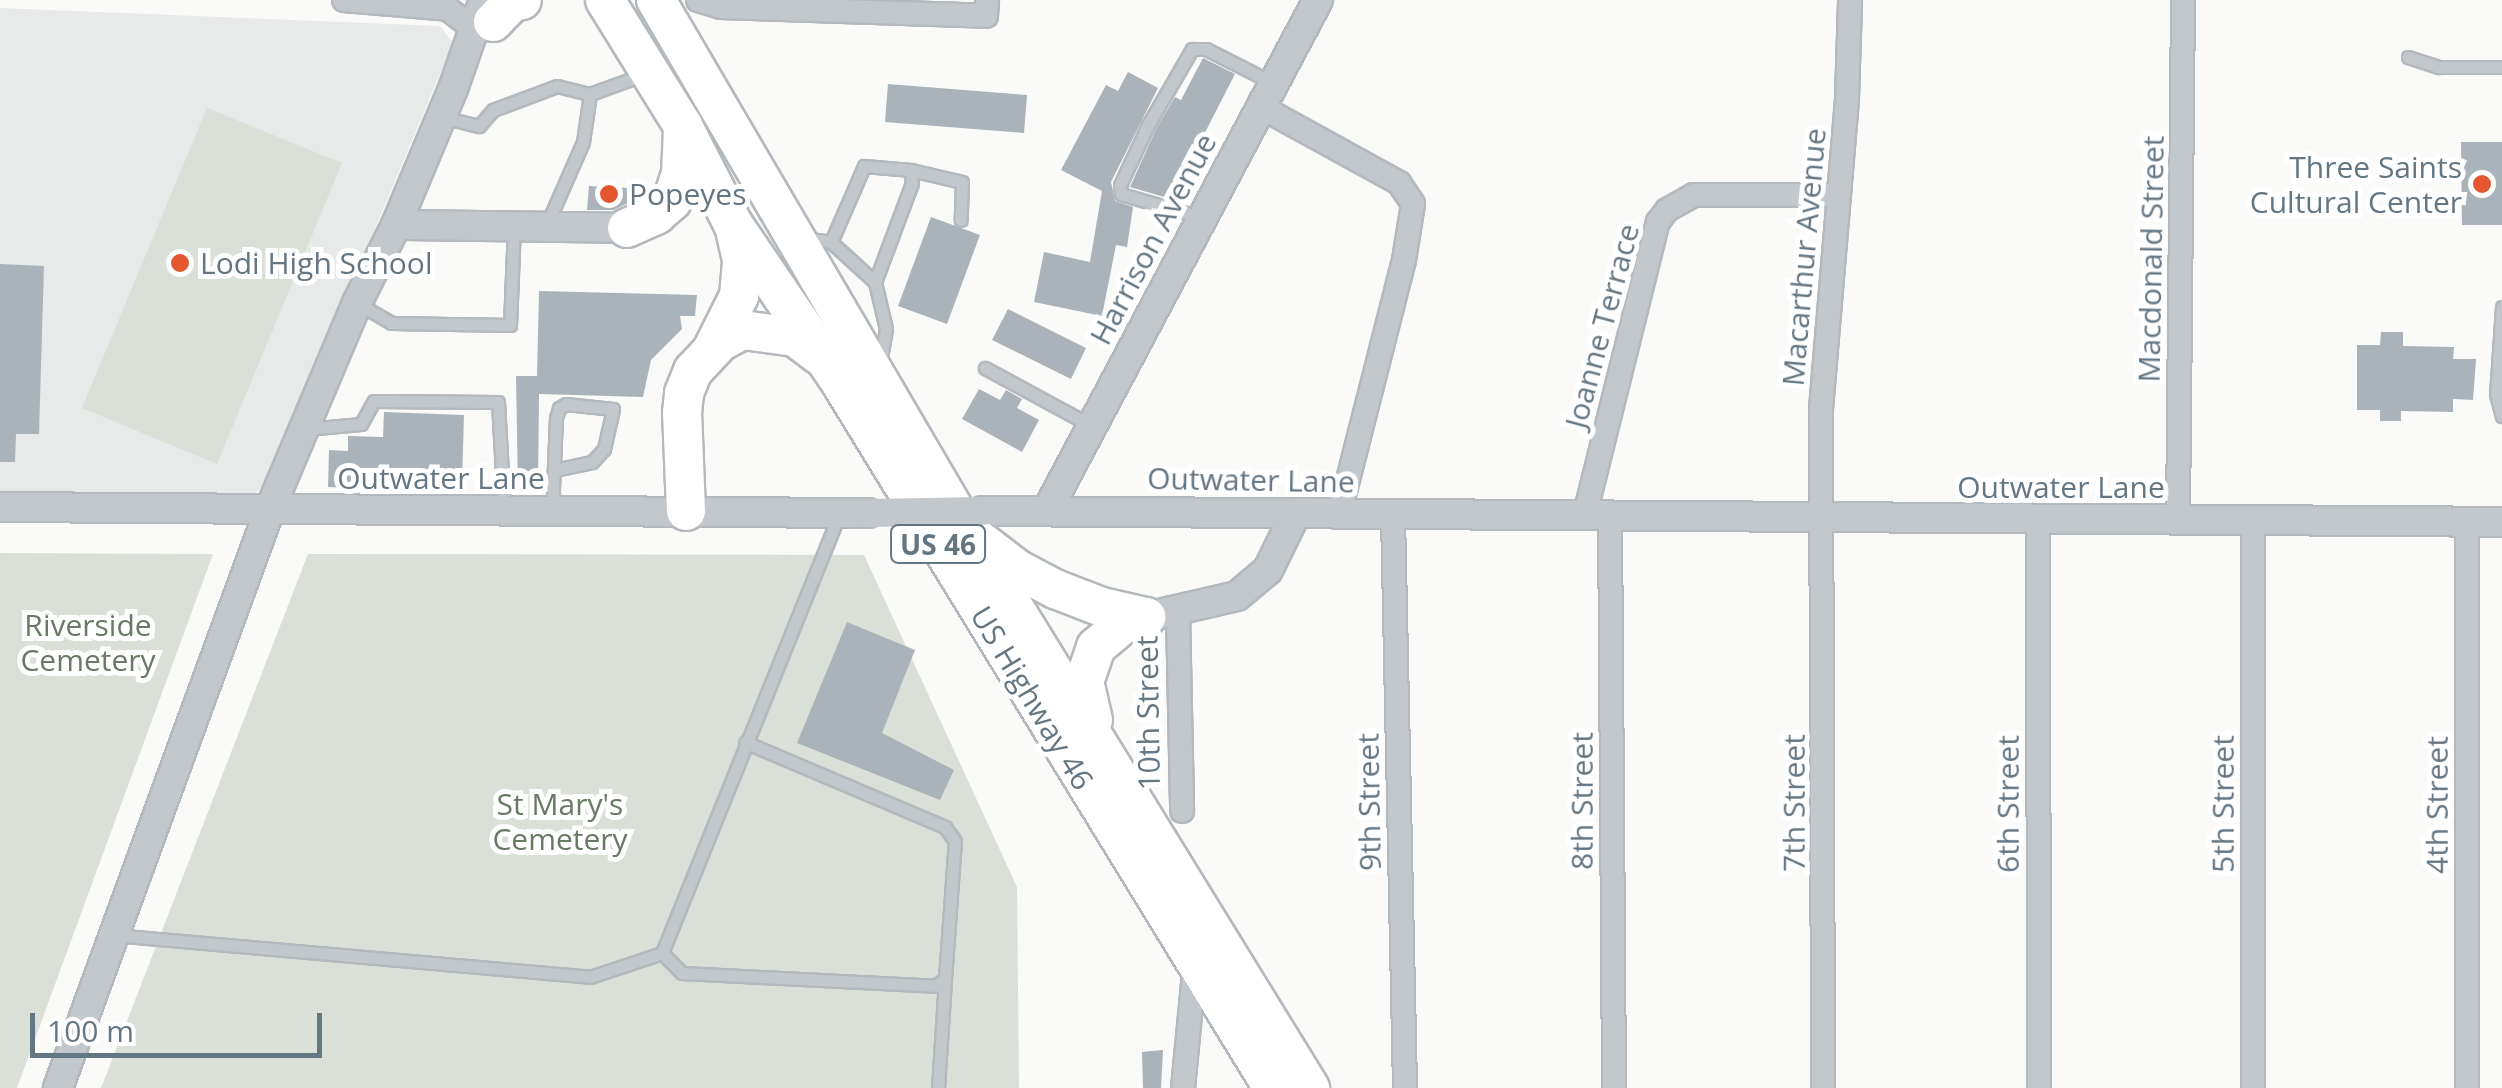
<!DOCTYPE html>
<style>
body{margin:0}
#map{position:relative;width:2502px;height:1088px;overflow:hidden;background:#fafaf8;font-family:"Open Sans",sans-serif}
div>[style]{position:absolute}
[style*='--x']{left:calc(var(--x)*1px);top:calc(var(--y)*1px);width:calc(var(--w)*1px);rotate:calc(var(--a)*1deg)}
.built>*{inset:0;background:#e8e9e9}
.green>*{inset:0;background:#dadfd7}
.building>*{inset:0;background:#aab3b9}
.roads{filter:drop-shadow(2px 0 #b4b9bd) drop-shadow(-2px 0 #b4b9bd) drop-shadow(0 2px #b4b9bd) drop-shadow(0 -2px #b4b9bd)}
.service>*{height:11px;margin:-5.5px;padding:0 5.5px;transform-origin:5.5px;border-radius:5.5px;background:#c3c8cc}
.minor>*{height:22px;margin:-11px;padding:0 11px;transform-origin:11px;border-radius:11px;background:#c3c8cc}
.tertiary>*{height:28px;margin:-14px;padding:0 14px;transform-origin:14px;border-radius:14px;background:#c3c8cc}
.trunk>*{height:38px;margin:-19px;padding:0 19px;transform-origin:19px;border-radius:19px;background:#fff}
.tertiary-bridge>*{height:28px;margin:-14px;padding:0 14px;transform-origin:14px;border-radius:14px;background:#c3c8cc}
.dots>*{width:28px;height:28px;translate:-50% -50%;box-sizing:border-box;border:5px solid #fff;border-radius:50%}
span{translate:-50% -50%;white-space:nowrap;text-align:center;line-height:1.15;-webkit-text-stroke:10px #fff;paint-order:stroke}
.shield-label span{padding:2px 8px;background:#fff;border:2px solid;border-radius:8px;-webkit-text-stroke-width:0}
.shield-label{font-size:28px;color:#657683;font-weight:700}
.poi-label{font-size:30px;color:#657683}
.right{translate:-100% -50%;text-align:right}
.left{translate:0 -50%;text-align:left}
.street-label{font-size:30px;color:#657683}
.park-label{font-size:30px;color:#687a64}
.scale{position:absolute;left:30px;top:1013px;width:292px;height:45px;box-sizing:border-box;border:5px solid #657683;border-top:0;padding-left:12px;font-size:30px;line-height:35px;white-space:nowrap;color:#657683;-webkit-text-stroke:8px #fff;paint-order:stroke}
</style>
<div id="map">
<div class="built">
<div style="clip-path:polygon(0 8px,440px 26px,453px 43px,268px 483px,249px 498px,0 499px)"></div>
</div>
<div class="green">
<div style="clip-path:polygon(207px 108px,342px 163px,217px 464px,82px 408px)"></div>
<div style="clip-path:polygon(0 553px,213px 554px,17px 1088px,0 1088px)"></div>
<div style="clip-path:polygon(308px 554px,864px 555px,1017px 887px,1019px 1088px,101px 1088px)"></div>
</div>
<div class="building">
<div style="clip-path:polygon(1203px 58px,1235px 74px,1171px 199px,1130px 187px,1156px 129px,1175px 97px,1181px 100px)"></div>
<div style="clip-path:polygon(1128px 72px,1158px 88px,1111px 182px,1115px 201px,1133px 207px,1127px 247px,1116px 245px,1102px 316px,1034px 302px,1044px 252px,1090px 262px,1102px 191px,1061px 170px,1106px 85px,1118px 91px)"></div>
<div style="clip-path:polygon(888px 84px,1027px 95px,1024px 133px,885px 122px)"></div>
<div style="clip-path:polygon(2461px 142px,2502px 142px,2502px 225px,2462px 225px)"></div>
<div style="clip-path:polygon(589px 186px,629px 188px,628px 203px,614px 210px,587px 210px)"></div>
<div style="clip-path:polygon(931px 217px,980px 235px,947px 324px,898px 306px)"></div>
<div style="clip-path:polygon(0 264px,44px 266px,39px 434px,16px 434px,15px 462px,0 462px)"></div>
<div style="clip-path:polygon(539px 291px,697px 295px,695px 316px,680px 316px,682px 329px,651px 360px,643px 397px,539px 394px,538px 489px,518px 490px,516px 376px,537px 376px)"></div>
<div style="clip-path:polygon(1008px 309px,1086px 348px,1071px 379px,992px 340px)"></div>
<div style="clip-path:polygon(2381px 332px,2403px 332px,2403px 346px,2454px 347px,2453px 359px,2476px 359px,2473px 400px,2453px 399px,2453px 412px,2401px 411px,2401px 421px,2380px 421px,2380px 410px,2357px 410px,2357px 345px,2380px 345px)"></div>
<div style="clip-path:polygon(979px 389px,1000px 400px,1006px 390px,1022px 399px,1017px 408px,1039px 420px,1022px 452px,962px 419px)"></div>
<div style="clip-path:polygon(384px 412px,464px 415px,462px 483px,352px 479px,351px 488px,328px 487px,329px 450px,348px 451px,348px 436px,383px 437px)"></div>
<div style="clip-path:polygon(847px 622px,915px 650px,882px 733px,954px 770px,940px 800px,797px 743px)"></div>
<div style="clip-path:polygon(1163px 1050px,1161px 1088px,1143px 1088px,1142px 1052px)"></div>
</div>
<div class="roads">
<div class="service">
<div style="--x:2408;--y:57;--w:33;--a:18"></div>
<div style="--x:2439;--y:67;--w:63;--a:0"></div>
<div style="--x:442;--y:117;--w:38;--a:14"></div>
<div style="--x:479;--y:126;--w:21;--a:-49"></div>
<div style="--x:493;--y:110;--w:68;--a:-20.6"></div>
<div style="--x:557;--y:86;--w:34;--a:14"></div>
<div style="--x:590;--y:94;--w:59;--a:-20"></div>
<div style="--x:911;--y:170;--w:52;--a:13.2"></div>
<div style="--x:962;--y:182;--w:38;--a:92"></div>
<div style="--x:1200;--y:217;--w:82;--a:-163.8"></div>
<div style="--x:1121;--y:194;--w:9;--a:-96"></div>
<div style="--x:1120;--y:185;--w:66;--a:-65"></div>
<div style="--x:1148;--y:125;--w:88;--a:-59.9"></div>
<div style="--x:1192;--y:49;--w:14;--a:0"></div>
<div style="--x:1206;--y:49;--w:75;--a:26.9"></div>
<div style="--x:547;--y:224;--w:90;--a:-66.3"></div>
<div style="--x:583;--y:142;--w:49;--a:-81.7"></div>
<div style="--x:803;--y:238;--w:28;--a:8"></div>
<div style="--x:831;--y:242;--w:83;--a:-66.5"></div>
<div style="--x:864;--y:166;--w:47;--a:4.9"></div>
<div style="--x:911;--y:170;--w:13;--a:86"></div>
<div style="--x:912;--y:183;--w:106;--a:110.5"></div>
<div style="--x:875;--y:282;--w:48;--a:76.8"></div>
<div style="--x:886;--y:329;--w:34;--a:100"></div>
<div style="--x:831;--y:242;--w:59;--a:42.3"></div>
<div style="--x:357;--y:303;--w:39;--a:30"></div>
<div style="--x:391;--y:323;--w:119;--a:1"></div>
<div style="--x:510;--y:325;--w:98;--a:-87.7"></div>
<div style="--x:2502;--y:307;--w:87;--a:93.9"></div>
<div style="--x:2496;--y:394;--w:23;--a:75"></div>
<div style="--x:985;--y:368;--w:119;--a:28.5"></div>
<div style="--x:306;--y:429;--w:55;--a:-5.2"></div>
<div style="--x:361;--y:424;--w:26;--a:-61"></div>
<div style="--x:374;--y:401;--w:124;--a:0.5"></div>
<div style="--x:498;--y:402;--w:109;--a:86.8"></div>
<div style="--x:554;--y:511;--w:22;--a:-93"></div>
<div style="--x:553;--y:489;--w:71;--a:-87.6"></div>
<div style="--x:556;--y:418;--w:10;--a:-73"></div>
<div style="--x:559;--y:408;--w:8;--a:-30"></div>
<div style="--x:566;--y:404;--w:47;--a:6.1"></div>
<div style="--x:613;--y:409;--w:41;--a:102.7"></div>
<div style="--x:604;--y:449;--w:18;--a:133"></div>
<div style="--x:592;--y:462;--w:39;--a:168"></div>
<div style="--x:113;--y:935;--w:479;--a:5"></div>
<div style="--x:590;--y:977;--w:76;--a:-18.4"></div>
<div style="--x:662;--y:953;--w:471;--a:-68"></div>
<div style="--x:662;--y:953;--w:28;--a:45"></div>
<div style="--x:682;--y:973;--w:253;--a:2.9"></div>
<div style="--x:935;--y:986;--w:12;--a:-35"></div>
<div style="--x:945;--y:979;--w:138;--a:-85.9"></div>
<div style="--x:955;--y:841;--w:17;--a:-126"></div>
<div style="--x:945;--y:827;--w:217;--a:-157"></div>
<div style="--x:938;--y:1088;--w:109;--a:-86.3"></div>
</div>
<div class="minor">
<div style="--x:344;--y:0;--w:104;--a:4.9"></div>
<div style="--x:448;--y:9;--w:31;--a:38"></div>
<div style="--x:698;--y:0;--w:24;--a:17"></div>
<div style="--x:721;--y:7;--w:265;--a:1.9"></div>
<div style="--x:986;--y:16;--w:16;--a:-86"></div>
<div style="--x:1261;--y:107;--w:158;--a:28.8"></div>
<div style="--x:1399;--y:183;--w:25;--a:56"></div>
<div style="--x:1413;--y:204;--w:57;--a:99.1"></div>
<div style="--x:1404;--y:260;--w:263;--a:104.3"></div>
<div style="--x:1585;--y:514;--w:301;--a:-76"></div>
<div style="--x:1658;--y:222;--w:15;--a:-53"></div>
<div style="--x:1667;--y:210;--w:31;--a:-29"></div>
<div style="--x:1694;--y:195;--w:145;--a:0"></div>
<div style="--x:1610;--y:514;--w:574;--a:89.6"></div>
<div style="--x:1393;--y:515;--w:573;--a:88.8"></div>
<div style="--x:2178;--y:519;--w:519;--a:-89.45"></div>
<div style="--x:2038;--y:520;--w:568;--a:89.9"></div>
<div style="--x:2253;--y:520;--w:568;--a:90"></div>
<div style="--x:1178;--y:613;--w:198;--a:88.8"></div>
<div style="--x:1183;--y:1088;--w:125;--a:-84.5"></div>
<div style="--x:1823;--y:1088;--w:679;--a:-90.17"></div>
<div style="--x:1821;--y:409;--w:312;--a:-85.2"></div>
<div style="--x:1847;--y:98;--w:98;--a:-88.2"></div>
<div style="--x:2467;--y:1088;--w:566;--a:-90"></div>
</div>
<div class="tertiary">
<div style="--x:396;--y:225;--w:231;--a:0.7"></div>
<div style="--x:0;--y:507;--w:868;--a:0.4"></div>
<div style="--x:1048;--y:509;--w:576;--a:-62.06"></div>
<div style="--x:982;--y:511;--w:1520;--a:0.41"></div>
<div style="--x:1146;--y:617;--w:93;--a:-13"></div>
<div style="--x:1237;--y:596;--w:40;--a:-40"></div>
<div style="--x:1268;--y:570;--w:61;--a:-63.9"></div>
<div style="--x:58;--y:1088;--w:617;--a:-69.89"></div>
<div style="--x:270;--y:509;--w:224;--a:-67.1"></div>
<div style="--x:357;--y:303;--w:87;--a:-63.4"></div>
<div style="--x:396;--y:225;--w:147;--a:-67.3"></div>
<div style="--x:453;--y:89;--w:94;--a:-70.8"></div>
</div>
<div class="trunk">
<div style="--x:605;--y:0;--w:148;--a:58.2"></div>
<div style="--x:683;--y:126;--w:110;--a:63"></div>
<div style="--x:733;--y:224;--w:189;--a:55.8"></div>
<div style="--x:839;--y:380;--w:830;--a:58.49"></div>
<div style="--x:656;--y:0;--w:612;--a:59.66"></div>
<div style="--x:965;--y:528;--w:658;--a:58.36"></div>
<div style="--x:493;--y:22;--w:28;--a:-46"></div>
<div style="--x:512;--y:2;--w:10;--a:-11"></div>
<div style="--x:627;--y:228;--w:32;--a:-24"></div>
<div style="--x:656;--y:215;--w:21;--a:-41"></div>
<div style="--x:672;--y:201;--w:28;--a:-72"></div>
<div style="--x:681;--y:174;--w:46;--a:-87.5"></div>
<div style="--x:712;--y:350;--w:60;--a:-63.4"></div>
<div style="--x:739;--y:296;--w:36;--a:-85"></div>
<div style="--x:742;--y:260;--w:28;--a:-103"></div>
<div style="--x:686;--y:511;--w:98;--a:-92.3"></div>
<div style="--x:682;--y:413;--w:20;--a:-84"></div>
<div style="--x:684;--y:393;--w:24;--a:-68"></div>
<div style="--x:693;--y:371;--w:40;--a:-47"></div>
<div style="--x:720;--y:342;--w:26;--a:-28"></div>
<div style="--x:743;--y:330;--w:52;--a:7.7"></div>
<div style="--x:795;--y:337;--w:30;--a:37"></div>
<div style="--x:982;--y:542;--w:44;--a:37.6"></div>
<div style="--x:1017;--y:569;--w:43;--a:27.8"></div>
<div style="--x:1055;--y:589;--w:50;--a:21"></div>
<div style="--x:1102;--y:607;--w:45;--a:12.8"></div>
<div style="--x:1093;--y:720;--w:39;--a:-103"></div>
<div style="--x:1084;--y:682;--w:37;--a:-71"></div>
<div style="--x:1096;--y:647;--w:39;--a:-40"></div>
<div style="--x:1126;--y:622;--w:21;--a:-14"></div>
</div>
</div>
<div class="tertiary-bridge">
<div style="--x:868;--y:513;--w:114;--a:-1"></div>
</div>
<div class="dots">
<div style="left:2482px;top:184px;background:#e4572e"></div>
<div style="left:609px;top:194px;background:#e4572e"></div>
<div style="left:180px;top:263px;background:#e4572e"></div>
</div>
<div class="shield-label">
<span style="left:938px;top:544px">US 46</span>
</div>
<div class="poi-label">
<span class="right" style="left:2462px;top:184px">Three Saints<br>Cultural Center</span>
<span class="left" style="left:629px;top:194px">Popeyes</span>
<span class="left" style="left:200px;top:263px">Lodi High School</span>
</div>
<div class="street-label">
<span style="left:1153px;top:239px;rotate:-62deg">Harrison Avenue</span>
<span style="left:1804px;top:257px;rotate:-85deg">Macarthur Avenue</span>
<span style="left:2151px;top:259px;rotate:-89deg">Macdonald Street</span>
<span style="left:1602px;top:326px;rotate:-75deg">Joanne Terrace</span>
<span style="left:441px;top:478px">Outwater Lane</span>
<span style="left:1251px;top:480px;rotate:1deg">Outwater Lane</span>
<span style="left:2061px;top:487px">Outwater Lane</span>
<span style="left:1032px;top:698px;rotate:59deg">US Highway 46</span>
<span style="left:1148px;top:713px;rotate:-91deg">10th Street</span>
<span style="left:1582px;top:801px;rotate:-90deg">8th Street</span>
<span style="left:1369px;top:802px;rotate:-91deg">9th Street</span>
<span style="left:1794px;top:803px;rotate:-90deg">7th Street</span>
<span style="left:2008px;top:804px;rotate:-90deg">6th Street</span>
<span style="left:2223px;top:804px;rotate:-90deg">5th Street</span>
<span style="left:2437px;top:805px;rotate:-90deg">4th Street</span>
</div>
<div class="park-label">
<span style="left:88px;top:642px">Riverside<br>Cemetery</span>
<span style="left:560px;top:821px">St Mary's<br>Cemetery</span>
</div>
<div class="scale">100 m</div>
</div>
